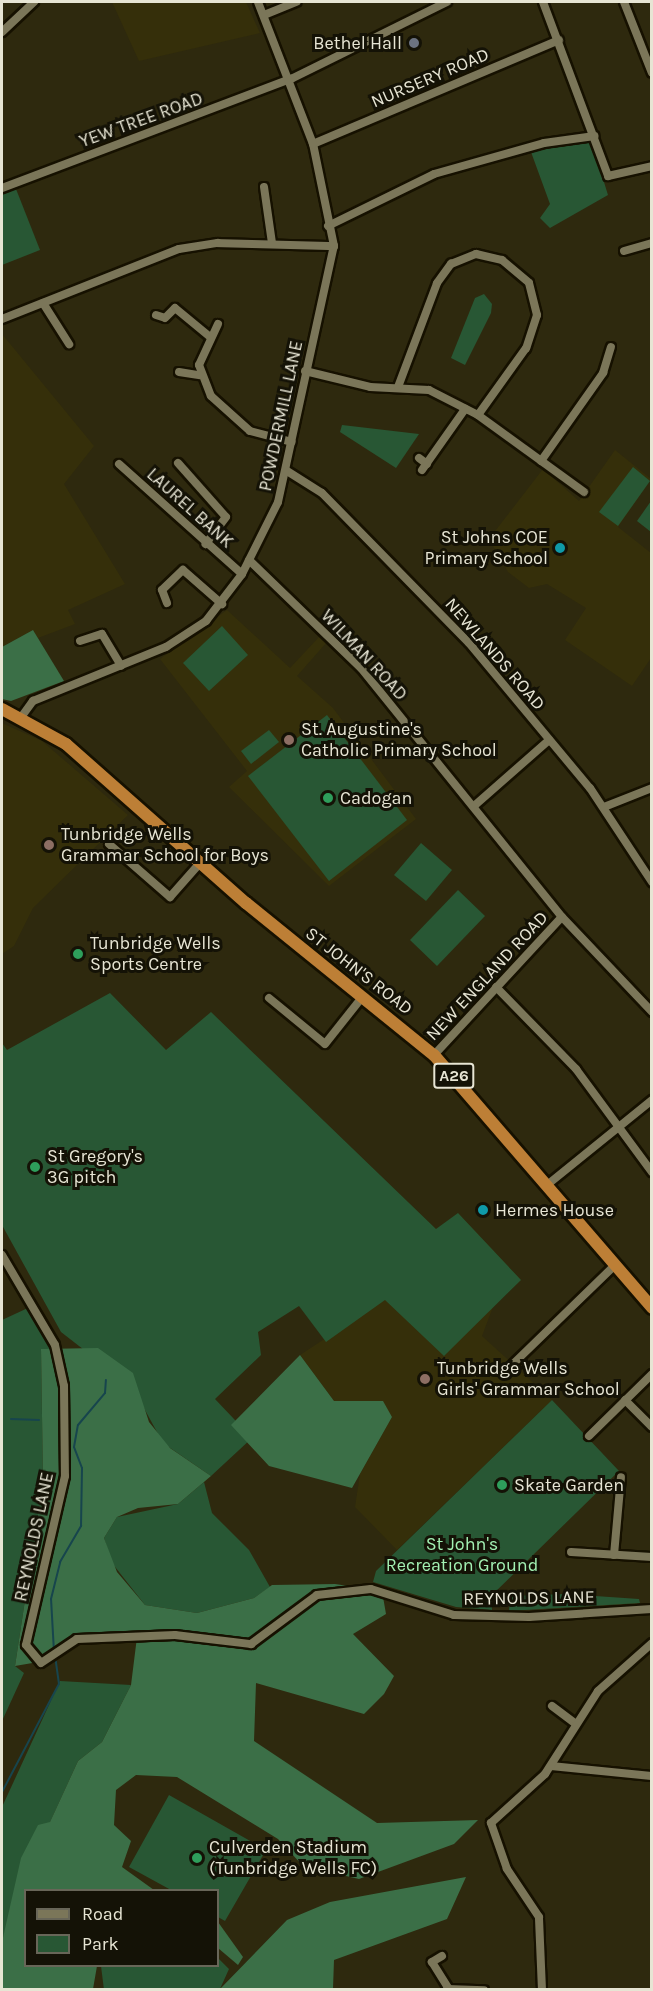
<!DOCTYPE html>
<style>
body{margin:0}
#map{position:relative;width:653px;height:1991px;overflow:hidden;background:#2e290e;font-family:Karla,sans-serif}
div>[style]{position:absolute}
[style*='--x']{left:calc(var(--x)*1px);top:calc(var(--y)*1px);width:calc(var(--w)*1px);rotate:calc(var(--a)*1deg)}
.built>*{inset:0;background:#352f0a}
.green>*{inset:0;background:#285734}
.forest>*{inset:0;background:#3b6f47}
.stream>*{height:2px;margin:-1px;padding:0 1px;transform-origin:1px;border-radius:1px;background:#17454d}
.roads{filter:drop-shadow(2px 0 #161100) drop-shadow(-2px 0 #161100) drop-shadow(0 2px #161100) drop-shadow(0 -2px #161100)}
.minor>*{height:8px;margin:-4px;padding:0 4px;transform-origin:4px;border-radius:4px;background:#7b7659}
.highway>*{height:12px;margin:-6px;padding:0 6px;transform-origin:6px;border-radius:6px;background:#bd7f36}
.dots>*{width:16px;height:16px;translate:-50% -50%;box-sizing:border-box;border:3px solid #141206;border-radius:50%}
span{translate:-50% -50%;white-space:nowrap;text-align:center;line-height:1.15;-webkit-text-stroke:6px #141206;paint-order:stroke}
.shield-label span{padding:2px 4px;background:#141206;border:2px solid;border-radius:4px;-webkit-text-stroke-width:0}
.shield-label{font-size:16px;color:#e7e5d4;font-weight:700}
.poi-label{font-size:18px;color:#e7e5d4}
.right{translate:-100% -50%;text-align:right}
.left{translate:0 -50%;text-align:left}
.street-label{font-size:18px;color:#e7e5d4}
.park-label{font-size:18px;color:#a3f1b3}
.frame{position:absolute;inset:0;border:3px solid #e7e5d4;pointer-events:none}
.legend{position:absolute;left:24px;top:1889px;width:195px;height:78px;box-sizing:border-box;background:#141206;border:2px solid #686658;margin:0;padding:8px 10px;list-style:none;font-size:18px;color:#e7e5d4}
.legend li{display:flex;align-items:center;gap:12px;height:30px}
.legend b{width:30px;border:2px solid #686658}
</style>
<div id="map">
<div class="built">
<div style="clip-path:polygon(112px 2px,246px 2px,260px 33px,139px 61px)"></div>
<div style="clip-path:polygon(2px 334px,94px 446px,64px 484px,125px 584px,68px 610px,75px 624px,38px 638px,33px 630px,2px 647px)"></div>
<div style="clip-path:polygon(615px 450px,651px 479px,618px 527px,651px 553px,651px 658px,632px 686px,565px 640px,586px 608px,547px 584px,529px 588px,508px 572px,489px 539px,543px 469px,579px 501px)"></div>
<div style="clip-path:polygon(227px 610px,290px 668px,320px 636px,327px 642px,297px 676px,333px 708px,416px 819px,329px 886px,229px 787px,247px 771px,160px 659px)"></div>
<div style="clip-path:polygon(2px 723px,42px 741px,128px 815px,33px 908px,14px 946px,2px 954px)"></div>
<div style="clip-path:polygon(458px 1213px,521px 1280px,493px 1307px,482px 1336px,552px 1400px,397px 1550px,355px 1507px,360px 1474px,392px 1417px,382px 1401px,334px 1401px,300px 1355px,384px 1300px)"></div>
</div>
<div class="green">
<div style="clip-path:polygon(591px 140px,608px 195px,550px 228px,540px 218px,550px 204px,531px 152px)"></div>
<div style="clip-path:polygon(16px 189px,40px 250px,2px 265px,2px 195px)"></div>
<div style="clip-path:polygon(484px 294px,492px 304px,491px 313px,465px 365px,451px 358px,475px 298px)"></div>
<div style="clip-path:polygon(342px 425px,419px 434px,396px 468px,340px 432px)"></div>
<div style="clip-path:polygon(633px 467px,650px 481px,618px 526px,599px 512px)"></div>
<div style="clip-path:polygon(651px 501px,651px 532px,637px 521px)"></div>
<div style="clip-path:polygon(222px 626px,248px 655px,209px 691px,183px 663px)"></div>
<div style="clip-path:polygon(327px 715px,407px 820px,329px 881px,248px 776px)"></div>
<div style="clip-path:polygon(269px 730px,279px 742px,251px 764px,241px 751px)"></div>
<div style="clip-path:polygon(421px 843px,452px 870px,426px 901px,394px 875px)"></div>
<div style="clip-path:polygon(458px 890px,485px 916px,437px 966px,410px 940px)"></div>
<div style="clip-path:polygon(110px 993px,166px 1050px,211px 1012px,436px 1229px,458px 1213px,521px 1280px,444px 1356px,385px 1300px,326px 1342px,299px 1306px,258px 1332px,261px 1355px,215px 1399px,252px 1438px,211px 1476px,163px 1443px,133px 1388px,61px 1332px,2px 1225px,2px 1043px,7px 1050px)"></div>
<div style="clip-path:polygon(30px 1307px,54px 1349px,41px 1350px,43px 1482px,15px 1666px,24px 1673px,2px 1721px,2px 1320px)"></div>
<div style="clip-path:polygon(552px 1400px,619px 1471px,491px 1596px,492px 1610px,456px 1607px,373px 1582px,376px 1571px)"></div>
<div style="clip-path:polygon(204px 1482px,212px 1513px,249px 1550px,270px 1587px,254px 1598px,197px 1613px,145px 1605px,112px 1563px,104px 1538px,117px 1517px,178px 1504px)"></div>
<div style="clip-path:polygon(566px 1594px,639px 1599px,640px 1603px,509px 1611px,510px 1596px)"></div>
<div style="clip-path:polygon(60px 1681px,131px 1685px,102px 1742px,78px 1761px,14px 1901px,2px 1942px,2px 1807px)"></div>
<div style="clip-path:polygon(169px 1795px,266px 1850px,225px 1921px,218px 1917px,218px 1890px,171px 1890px,129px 1867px)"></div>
<div style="clip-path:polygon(218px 1958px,229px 1969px,220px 1989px,104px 1990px,101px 1966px,218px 1966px)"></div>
</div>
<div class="forest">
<div style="clip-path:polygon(33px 630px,64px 681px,11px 701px,2px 699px,2px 647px)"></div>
<div style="clip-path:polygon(98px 1348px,133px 1373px,149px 1422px,170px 1448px,211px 1476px,178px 1504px,138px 1508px,117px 1517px,104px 1538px,117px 1572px,145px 1605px,197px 1613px,254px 1598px,272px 1585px,335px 1584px,382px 1591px,386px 1614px,353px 1634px,394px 1676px,384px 1694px,364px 1714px,256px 1683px,254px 1741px,377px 1823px,478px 1820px,454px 1844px,359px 1879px,303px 1866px,278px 1839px,177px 1777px,136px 1775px,116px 1790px,114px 1825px,131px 1841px,122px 1867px,154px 1890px,26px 1890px,26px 1966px,97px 1966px,93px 1989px,2px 1990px,2px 1942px,21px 1858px,38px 1825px,50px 1822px,78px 1761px,102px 1742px,131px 1685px,137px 1637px,68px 1646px,44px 1661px,15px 1666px,43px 1482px,41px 1349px)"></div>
<div style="clip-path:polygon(300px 1355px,334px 1401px,383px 1401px,392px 1417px,352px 1488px,269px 1466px,231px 1425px)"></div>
<div style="clip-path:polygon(466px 1877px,447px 1919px,334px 1960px,333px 1989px,220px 1989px,287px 1920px,330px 1902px)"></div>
<div style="clip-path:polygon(218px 1922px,243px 1957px,238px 1965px,218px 1948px)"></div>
</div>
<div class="stream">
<div style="--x:11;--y:1419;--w:28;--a:2"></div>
<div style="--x:54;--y:1652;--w:53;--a:-93.2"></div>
<div style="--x:51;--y:1599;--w:38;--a:-76"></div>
<div style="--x:60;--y:1562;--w:42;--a:-59.7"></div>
<div style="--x:81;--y:1526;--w:58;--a:-89"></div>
<div style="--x:82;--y:1468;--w:22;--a:-111"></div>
<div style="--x:74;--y:1447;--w:22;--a:-80"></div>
<div style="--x:78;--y:1425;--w:42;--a:-49.8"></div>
<div style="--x:105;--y:1393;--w:13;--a:-86"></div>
<div style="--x:2;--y:1792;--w:122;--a:-62.2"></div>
<div style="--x:59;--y:1684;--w:27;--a:-98"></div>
</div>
<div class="roads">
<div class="minor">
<div style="--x:543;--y:2;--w:186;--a:69.5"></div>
<div style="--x:608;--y:176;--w:45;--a:-12.8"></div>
<div style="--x:624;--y:2;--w:76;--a:68.5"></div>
<div style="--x:264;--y:15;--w:35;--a:-22"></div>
<div style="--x:2;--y:32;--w:44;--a:-43.2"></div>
<div style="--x:313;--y:144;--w:267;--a:-22.9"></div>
<div style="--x:264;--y:187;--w:57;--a:81.9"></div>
<div style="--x:2;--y:188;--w:309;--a:-20.7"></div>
<div style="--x:291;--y:79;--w:174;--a:-26.3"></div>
<div style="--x:328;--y:226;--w:118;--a:-26.1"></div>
<div style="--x:434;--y:174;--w:114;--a:-15.7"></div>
<div style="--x:544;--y:143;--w:51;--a:-7.8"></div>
<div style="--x:624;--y:251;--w:29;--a:-16"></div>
<div style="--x:43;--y:303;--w:49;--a:57.6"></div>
<div style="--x:156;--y:315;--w:9;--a:18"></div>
<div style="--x:165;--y:318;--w:14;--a:-45"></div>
<div style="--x:175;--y:308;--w:44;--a:39.5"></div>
<div style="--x:2;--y:319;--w:190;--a:-21.6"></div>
<div style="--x:179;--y:249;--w:39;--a:-9"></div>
<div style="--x:218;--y:243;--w:116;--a:1.5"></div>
<div style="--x:218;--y:324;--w:45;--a:114.9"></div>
<div style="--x:199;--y:365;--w:33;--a:69"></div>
<div style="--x:211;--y:396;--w:52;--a:41.9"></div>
<div style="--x:250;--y:431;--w:43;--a:14.7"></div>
<div style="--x:305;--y:371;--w:67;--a:13.8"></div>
<div style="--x:370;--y:387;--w:59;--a:2.9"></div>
<div style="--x:429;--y:390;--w:55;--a:27"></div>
<div style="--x:478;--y:415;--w:131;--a:36"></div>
<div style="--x:179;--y:372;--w:20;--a:9"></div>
<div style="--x:398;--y:387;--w:111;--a:-69.4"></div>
<div style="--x:437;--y:283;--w:24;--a:-54"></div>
<div style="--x:451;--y:264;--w:27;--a:-22"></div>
<div style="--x:476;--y:254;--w:27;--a:13"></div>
<div style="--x:502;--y:260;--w:35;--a:40"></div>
<div style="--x:529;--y:283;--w:33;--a:76"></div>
<div style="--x:537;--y:315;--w:35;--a:108"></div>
<div style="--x:526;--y:348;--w:82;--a:125.6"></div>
<div style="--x:419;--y:458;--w:10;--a:37"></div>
<div style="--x:541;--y:461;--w:108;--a:-54.8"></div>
<div style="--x:603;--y:373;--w:27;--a:-73"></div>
<div style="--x:178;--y:463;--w:72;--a:48.4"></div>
<div style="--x:226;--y:517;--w:34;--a:127"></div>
<div style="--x:119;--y:464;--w:165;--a:41.8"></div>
<div style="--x:422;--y:470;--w:75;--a:-54.8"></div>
<div style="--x:287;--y:471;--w:41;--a:32.2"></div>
<div style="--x:322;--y:493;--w:210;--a:45.6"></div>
<div style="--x:469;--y:643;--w:189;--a:50.2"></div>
<div style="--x:590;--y:788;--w:113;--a:56.6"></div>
<div style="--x:249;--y:560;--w:156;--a:44"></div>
<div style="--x:361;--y:668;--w:320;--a:51.1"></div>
<div style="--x:562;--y:917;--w:131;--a:46.5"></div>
<div style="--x:167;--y:603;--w:14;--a:-111"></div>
<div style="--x:162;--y:590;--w:29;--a:-44"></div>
<div style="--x:183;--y:570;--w:52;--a:41.1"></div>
<div style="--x:80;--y:641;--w:23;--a:-18"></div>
<div style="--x:102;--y:634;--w:37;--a:59"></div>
<div style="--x:22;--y:716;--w:19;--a:-54"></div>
<div style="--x:33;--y:701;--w:144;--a:-22.1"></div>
<div style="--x:166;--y:647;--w:48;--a:-33"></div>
<div style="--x:206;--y:621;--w:59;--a:-52.5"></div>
<div style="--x:242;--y:574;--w:80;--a:-63.4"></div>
<div style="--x:278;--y:502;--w:262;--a:-77.7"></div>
<div style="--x:334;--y:246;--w:104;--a:-101.6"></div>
<div style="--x:313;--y:144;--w:152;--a:-111.2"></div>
<div style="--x:474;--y:806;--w:100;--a:-41.3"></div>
<div style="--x:604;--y:807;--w:52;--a:-21.6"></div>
<div style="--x:109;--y:844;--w:81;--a:41"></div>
<div style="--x:170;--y:897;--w:45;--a:-48.6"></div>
<div style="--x:496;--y:987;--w:115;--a:45.7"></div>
<div style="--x:576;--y:1069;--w:128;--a:53.6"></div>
<div style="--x:269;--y:998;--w:72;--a:39.4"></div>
<div style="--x:325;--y:1044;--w:61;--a:-51.6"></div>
<div style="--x:434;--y:1055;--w:188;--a:-47.2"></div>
<div style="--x:547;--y:1185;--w:135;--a:-39"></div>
<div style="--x:2;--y:1255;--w:104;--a:59.5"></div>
<div style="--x:55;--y:1345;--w:42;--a:77.6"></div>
<div style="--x:64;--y:1386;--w:90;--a:89.4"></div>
<div style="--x:65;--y:1476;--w:173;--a:103"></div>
<div style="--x:26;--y:1645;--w:23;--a:50"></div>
<div style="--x:41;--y:1663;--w:43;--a:-33.7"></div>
<div style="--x:77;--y:1639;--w:98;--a:-2.3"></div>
<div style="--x:175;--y:1635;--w:77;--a:6.8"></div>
<div style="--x:251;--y:1644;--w:82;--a:-36.6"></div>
<div style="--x:317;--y:1595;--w:54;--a:-6.3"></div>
<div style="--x:371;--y:1589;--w:87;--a:17.4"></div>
<div style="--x:454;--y:1615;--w:75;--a:1.5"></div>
<div style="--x:529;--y:1617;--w:123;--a:-3.7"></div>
<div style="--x:513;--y:1364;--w:138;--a:-44.1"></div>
<div style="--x:625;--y:1400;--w:38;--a:45"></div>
<div style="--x:589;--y:1436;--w:88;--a:-44.5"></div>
<div style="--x:571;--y:1552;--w:81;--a:3.5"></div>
<div style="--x:614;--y:1555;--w:78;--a:-84.9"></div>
<div style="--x:552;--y:1706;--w:30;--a:37"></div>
<div style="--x:551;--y:1766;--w:101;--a:5.7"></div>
<div style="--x:442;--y:1956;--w:12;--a:149"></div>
<div style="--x:432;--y:1962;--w:32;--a:58"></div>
<div style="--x:447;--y:1989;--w:37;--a:2"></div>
<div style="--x:542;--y:1990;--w:73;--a:-92.4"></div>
<div style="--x:539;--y:1917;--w:58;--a:-123.7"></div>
<div style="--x:507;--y:1869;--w:49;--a:-109.2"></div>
<div style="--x:491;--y:1823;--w:73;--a:-42.2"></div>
<div style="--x:545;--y:1774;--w:98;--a:-57.4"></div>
<div style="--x:598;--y:1691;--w:72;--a:-41.6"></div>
</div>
<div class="highway">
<div style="--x:2;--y:709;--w:73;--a:28.7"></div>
<div style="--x:66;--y:744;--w:240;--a:41.5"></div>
<div style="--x:246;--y:903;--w:242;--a:39"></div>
<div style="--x:434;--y:1055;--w:334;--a:49.2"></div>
</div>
</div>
<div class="dots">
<div style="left:414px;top:43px;background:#6b7280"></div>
<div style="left:560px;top:548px;background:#0f9aa8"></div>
<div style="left:289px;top:740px;background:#8d6e63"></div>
<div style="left:328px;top:798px;background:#2e9e5b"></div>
<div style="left:49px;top:845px;background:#8d6e63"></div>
<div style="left:78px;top:954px;background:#2e9e5b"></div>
<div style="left:35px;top:1167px;background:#2e9e5b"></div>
<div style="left:483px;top:1210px;background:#0f9aa8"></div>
<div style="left:425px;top:1379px;background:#8d6e63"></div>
<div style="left:502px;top:1485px;background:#2e9e5b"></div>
<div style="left:197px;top:1858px;background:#2e9e5b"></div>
</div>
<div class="shield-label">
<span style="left:454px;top:1076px">A26</span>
</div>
<div class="poi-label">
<span class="right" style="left:402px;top:43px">Bethel Hall</span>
<span class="right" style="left:548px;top:548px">St Johns COE<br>Primary School</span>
<span class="left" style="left:301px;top:740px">St. Augustine's<br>Catholic Primary School</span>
<span class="left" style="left:340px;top:798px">Cadogan</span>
<span class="left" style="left:61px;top:845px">Tunbridge Wells<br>Grammar School for Boys</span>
<span class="left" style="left:90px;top:954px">Tunbridge Wells<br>Sports Centre</span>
<span class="left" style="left:47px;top:1167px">St Gregory's<br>3G pitch</span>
<span class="left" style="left:495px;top:1210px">Hermes House</span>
<span class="left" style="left:437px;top:1379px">Tunbridge Wells<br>Girls' Grammar School</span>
<span class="left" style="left:514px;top:1485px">Skate Garden</span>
<span class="left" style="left:209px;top:1858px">Culverden Stadium<br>(Tunbridge Wells FC)</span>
</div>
<div class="street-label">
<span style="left:430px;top:78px;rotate:-23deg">NURSERY ROAD</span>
<span style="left:141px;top:120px;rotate:-20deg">YEW TREE ROAD</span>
<span style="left:281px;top:416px;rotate:-78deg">POWDERMILL LANE</span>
<span style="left:190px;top:508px;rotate:42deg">LAUREL BANK</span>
<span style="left:495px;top:654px;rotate:49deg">NEWLANDS ROAD</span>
<span style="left:364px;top:655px;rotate:47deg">WILMAN ROAD</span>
<span style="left:359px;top:971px;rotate:38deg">ST JOHN'S ROAD</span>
<span style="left:487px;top:976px;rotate:-47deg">NEW ENGLAND ROAD</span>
<span style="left:34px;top:1537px;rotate:-78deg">REYNOLDS LANE</span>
<span style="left:529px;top:1598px;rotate:-1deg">REYNOLDS LANE</span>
</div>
<div class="park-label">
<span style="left:462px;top:1555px">St John's<br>Recreation Ground</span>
</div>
<div class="frame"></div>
<ul class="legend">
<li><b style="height:8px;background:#7b7659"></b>Road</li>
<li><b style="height:16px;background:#285734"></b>Park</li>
</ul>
</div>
